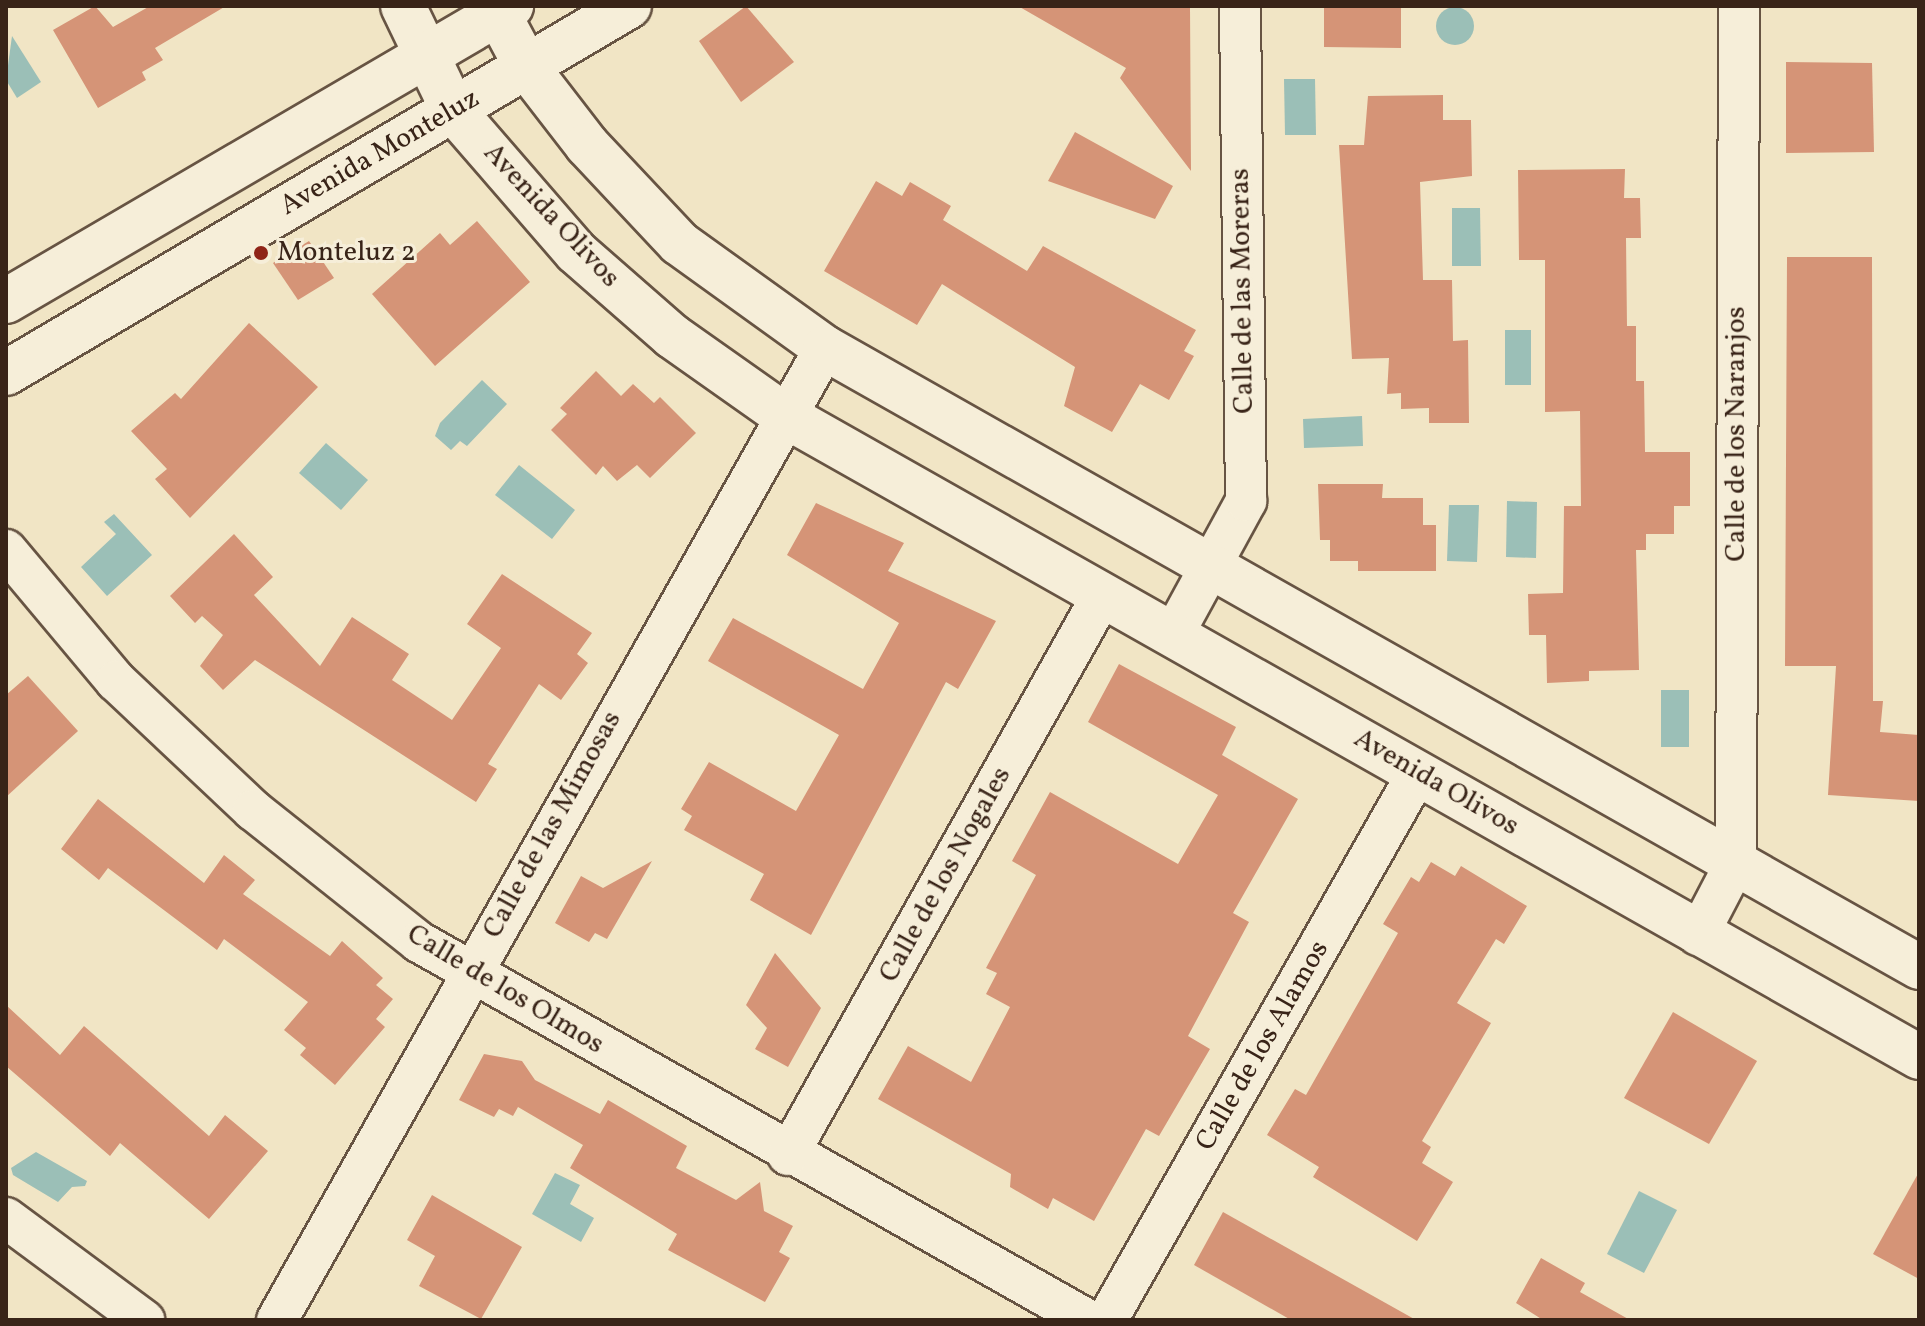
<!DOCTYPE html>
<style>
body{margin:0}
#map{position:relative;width:1925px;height:1326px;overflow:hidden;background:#f1e5c5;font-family:Vollkorn,serif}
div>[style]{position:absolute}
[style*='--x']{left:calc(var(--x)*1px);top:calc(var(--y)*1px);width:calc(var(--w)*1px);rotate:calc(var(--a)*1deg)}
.water>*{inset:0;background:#9bbfb7}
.round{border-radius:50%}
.building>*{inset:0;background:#d59477}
.roads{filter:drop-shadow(2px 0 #675443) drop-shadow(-2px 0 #675443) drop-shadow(0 2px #675443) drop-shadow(0 -2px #675443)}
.street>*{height:40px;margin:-20px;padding:0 20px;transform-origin:20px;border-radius:20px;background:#f6eed9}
.secondary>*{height:44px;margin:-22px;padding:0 22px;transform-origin:22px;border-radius:22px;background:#f6eed9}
.dots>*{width:22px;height:22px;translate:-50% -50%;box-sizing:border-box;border:4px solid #f6eed9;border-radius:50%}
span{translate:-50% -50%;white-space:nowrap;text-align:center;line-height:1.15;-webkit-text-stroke:6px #f6eed9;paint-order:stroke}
.street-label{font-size:28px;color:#392418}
.poi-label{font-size:28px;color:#392418}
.left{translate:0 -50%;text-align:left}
.frame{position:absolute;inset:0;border:8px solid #392418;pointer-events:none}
</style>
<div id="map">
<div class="water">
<div class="round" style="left:1436px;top:7px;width:38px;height:38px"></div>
<div style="clip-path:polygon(12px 36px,41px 82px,17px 98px,6px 80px)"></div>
<div style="clip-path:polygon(1315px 79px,1316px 135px,1285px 135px,1284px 79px)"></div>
<div style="clip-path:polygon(1452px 208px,1480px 208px,1481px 266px,1452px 266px)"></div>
<div style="clip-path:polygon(1505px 330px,1531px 330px,1531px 385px,1505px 385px)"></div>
<div style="clip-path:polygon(482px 380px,507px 404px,467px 446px,460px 441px,451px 450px,435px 436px,440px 423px)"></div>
<div style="clip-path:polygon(1362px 416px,1363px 446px,1304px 448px,1303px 419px)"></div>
<div style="clip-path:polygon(326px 443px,368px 480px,341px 510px,299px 473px)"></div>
<div style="clip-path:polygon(519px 465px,575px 510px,552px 539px,495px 495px)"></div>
<div style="clip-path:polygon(1507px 501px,1537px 502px,1536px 558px,1506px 557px)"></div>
<div style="clip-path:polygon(1449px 505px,1479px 505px,1477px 562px,1447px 561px)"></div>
<div style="clip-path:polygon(114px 514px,152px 555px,107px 596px,81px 567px,116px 534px,104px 522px)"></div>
<div style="clip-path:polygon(1661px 690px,1689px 690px,1689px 747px,1661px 747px)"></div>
<div style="clip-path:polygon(36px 1152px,87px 1181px,85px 1186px,72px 1187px,58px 1202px,13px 1175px,11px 1168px)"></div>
<div style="clip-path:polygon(555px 1173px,580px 1185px,570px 1204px,594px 1218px,581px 1242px,532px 1214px)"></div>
<div style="clip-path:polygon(1639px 1191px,1677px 1210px,1644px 1273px,1607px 1254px)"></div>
</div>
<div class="building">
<div style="clip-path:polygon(95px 6px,113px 27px,150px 6px,226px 6px,155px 48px,163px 60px,142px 72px,146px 80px,98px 108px,53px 30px)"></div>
<div style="clip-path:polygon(746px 6px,794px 62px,741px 102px,699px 41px)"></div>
<div style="clip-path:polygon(1018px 6px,1190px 6px,1191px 171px,1120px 78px,1126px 68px)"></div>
<div style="clip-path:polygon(1324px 6px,1401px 6px,1401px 48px,1324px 47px)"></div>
<div style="clip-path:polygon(1786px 62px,1872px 63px,1874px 152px,1786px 153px)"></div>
<div style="clip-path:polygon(1443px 95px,1443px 120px,1471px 120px,1472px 176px,1420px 182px,1423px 280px,1452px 280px,1453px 341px,1468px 340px,1469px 423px,1429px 423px,1429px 408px,1401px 409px,1401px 393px,1387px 394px,1389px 358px,1352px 359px,1339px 145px,1364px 145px,1368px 96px)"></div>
<div style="clip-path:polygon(1075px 132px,1173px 186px,1155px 219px,1048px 181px)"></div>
<div style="clip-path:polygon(1625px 169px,1624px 198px,1640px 198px,1641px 238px,1626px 238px,1627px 326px,1636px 326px,1636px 381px,1644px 381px,1645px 452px,1690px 452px,1690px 506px,1674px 506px,1674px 534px,1646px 534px,1646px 550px,1636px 550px,1639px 670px,1589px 671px,1589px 681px,1547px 683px,1546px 635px,1529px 635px,1528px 594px,1563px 593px,1564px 506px,1581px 506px,1580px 411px,1545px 412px,1545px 260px,1519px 260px,1518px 170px)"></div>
<div style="clip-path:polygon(876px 181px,902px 196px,910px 182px,951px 206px,943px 220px,1027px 271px,1043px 246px,1196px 330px,1184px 351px,1194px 356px,1169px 400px,1140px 384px,1112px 432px,1064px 406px,1075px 367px,942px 284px,917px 325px,824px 271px)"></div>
<div style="clip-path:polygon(477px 221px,530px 282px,435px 366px,372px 294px,440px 233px,450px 245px)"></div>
<div style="clip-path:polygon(309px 241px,334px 278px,298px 300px,273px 263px)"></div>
<div style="clip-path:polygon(1787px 257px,1872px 257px,1873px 701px,1883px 701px,1880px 732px,1919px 735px,1919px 801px,1828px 795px,1836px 666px,1785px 666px)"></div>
<div style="clip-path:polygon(249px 323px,318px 387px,190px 518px,155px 479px,167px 469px,131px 431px,175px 393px,181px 399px)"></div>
<div style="clip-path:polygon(596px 371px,621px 396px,633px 384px,654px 403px,660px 397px,696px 433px,650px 478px,637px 465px,617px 481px,603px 466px,596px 475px,551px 430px,567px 414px,560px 408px)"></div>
<div style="clip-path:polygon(1318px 484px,1383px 484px,1382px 498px,1423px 498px,1423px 525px,1436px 525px,1436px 571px,1358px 571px,1358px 561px,1330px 561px,1330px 540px,1320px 540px)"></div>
<div style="clip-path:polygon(816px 503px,904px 543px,888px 571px,996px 621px,958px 689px,946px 682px,811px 935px,750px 900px,764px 874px,684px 830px,692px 816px,681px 809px,709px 762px,796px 811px,839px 735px,708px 661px,733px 618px,863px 689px,899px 623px,787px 555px)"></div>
<div style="clip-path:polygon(234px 534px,273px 577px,254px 595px,320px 666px,352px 617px,409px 654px,392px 680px,452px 720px,501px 648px,467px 624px,502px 574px,592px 633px,577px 654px,588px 663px,561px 700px,539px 684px,488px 764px,497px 769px,476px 802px,255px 660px,223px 690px,200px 666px,223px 635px,202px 616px,195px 623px,170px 596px)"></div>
<div style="clip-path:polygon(1119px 664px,1236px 727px,1222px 755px,1298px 799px,1233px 913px,1249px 922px,1188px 1036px,1210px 1049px,1159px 1136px,1146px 1129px,1094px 1221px,1053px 1198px,1048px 1209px,1010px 1187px,1011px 1174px,878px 1099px,908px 1046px,971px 1082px,1010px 1007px,986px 994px,997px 973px,986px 968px,1036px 875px,1012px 861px,1050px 792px,1178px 864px,1218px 795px,1088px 722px)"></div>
<div style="clip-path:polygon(28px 676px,78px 731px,6px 797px,6px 695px)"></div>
<div style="clip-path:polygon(98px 799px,204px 883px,224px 855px,255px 880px,243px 894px,330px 956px,342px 941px,383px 978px,376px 985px,393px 999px,376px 1019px,385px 1027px,335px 1085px,300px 1055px,306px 1048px,284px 1030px,308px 1002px,224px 939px,217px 950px,108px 868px,99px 880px,61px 849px)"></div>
<div style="clip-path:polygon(652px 861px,607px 939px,595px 933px,589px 942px,555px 923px,581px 876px,603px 888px)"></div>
<div style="clip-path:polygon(1431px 862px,1455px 876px,1461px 866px,1527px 906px,1504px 944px,1496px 939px,1457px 1003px,1491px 1023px,1422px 1141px,1431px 1147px,1422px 1163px,1453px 1182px,1417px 1241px,1313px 1177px,1319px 1167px,1267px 1135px,1295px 1089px,1306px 1095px,1398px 933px,1383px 924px,1411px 877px,1419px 882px)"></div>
<div style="clip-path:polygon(775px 953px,821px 1008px,788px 1067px,755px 1049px,767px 1028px,746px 1005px)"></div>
<div style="clip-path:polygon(6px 1005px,60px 1055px,84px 1026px,209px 1136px,225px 1115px,268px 1151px,209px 1219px,120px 1143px,110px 1156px,6px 1066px)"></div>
<div style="clip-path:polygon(1673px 1012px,1757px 1061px,1709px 1144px,1624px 1098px)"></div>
<div style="clip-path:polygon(484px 1054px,522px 1061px,535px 1080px,600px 1114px,608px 1100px,687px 1146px,676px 1168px,736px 1200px,760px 1182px,764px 1211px,793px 1226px,779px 1252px,790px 1258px,765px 1302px,668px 1250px,677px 1234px,570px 1168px,583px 1145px,518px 1107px,513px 1116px,499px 1109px,494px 1117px,459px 1100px)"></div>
<div style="clip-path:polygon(1919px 1172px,1919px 1279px,1873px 1254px)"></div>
<div style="clip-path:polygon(432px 1195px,522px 1247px,481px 1319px,419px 1286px,435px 1256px,407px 1240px)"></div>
<div style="clip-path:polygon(1223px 1212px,1416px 1320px,1291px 1320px,1194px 1265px)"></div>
<div style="clip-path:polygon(1541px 1258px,1585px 1283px,1580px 1292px,1630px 1320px,1543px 1320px,1516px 1303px)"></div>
</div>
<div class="roads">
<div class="street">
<div style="--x:6;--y:550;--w:171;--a:50"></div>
<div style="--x:116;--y:681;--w:188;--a:43.3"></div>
<div style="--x:253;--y:810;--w:212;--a:38.5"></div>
<div style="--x:419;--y:942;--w:768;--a:29.47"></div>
<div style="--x:1173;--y:635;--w:153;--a:-61.4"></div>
<div style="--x:1246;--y:501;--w:495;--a:-90.7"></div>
<div style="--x:1698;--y:935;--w:82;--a:-62.5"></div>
<div style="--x:1736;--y:862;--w:856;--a:-89.8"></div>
<div style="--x:788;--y:1155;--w:643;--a:-60.69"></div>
<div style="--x:6;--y:1218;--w:172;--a:36.5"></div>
<div style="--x:277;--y:1320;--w:1116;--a:-60.59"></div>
<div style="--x:1107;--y:1320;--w:630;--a:-60.42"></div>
</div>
<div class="secondary">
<div style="--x:403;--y:6;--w:115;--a:64.3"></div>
<div style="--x:453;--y:110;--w:188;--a:49.1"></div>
<div style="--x:576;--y:252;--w:128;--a:41.2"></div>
<div style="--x:672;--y:336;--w:137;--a:35.2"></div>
<div style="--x:784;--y:415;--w:1304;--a:29.49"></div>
<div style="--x:494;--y:6;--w:68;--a:61.9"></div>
<div style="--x:526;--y:66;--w:100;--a:52.3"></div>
<div style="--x:587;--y:145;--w:134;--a:46.8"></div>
<div style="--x:679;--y:243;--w:180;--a:35.7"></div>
<div style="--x:825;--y:348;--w:1257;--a:29.5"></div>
<div style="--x:6;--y:301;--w:585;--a:-30.29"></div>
<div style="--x:6;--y:373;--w:723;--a:-30.5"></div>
</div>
</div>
<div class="dots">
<div style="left:261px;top:253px;background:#8f2418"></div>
</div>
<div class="street-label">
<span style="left:380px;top:153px;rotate:-30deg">Avenida Monteluz</span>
<span style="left:551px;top:216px;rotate:47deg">Avenida Olivos</span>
<span style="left:1243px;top:291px;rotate:-91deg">Calle de las Moreras</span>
<span style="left:1737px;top:434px;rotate:-90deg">Calle de los Naranjos</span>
<span style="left:1436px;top:783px;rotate:30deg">Avenida Olivos</span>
<span style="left:553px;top:825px;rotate:-61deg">Calle de las Mimosas</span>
<span style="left:946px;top:875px;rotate:-61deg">Calle de los Nogales</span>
<span style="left:505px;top:990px;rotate:31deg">Calle de los Olmos</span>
<span style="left:1263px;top:1046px;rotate:-60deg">Calle de los Alamos</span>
</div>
<div class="poi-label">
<span class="left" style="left:277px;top:253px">Monteluz 2</span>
</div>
<div class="frame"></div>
</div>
